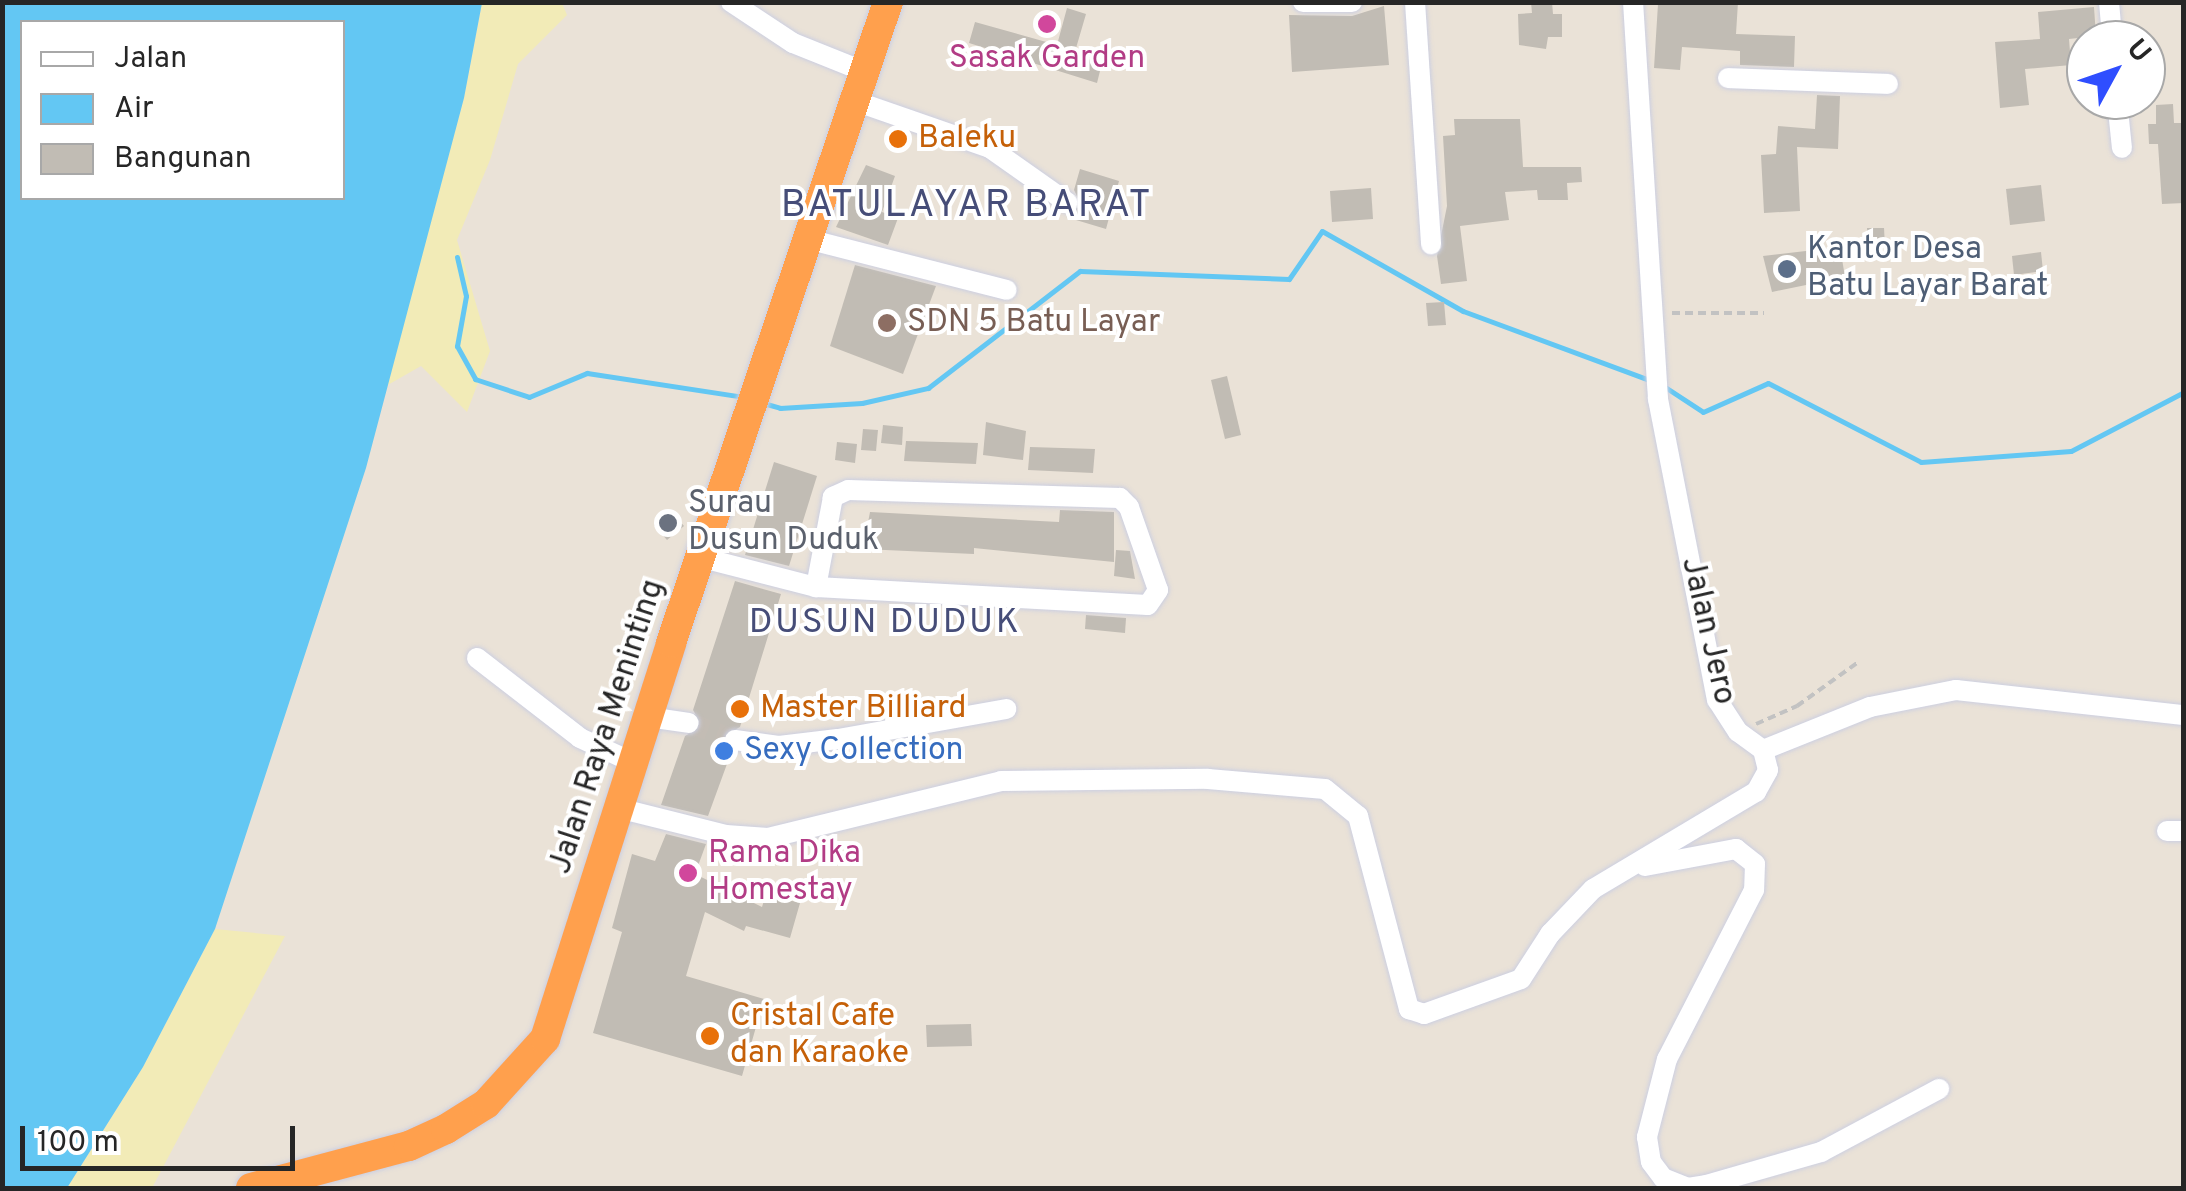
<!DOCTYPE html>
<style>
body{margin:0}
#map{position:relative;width:2186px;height:1191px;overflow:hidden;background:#eae2d7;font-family:Overpass,sans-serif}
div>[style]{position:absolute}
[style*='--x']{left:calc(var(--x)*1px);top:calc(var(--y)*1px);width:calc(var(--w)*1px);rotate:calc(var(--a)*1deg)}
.sand>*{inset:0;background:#f2ebb7}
.water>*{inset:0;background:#63c7f3}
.stream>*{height:5px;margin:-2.5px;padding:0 2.5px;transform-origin:2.5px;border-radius:2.5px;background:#63c7f3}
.building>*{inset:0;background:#c1bcb4}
.minor-tunnel>*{height:20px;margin-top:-10px;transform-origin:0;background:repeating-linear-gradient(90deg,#c3bcb4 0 20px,transparent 0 30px)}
.path>*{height:4px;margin-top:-2px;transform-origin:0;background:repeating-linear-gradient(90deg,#c2c2c2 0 8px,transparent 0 13px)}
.roads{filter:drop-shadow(0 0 2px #cccfe1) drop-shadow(0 0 2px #cccfe1)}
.minor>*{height:20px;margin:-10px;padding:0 10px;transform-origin:10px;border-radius:10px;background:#fff}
.highway>*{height:30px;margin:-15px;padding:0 15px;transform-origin:15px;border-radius:15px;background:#ffa04d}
.dots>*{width:28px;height:28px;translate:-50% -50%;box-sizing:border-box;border:5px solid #fff;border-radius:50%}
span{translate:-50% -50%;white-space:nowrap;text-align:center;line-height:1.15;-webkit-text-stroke:8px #fff;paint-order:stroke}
.hotel-label{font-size:32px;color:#b23c85}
.left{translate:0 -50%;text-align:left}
.food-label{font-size:32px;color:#c56008}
.service-label{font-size:32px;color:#4e5e75}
.education-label{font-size:32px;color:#785e54}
.worship-label{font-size:32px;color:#5b616d}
.street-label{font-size:32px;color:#262626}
.shop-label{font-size:32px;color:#366cbe}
.neighbourhood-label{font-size:35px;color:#464d78;letter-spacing:2.5px}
.quarter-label{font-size:38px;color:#464d78;letter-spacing:2.5px}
.frame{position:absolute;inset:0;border:5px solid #262626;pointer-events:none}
.legend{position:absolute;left:20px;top:20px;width:325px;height:180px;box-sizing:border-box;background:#fff;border:2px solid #a8a8a8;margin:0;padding:12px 18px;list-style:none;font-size:30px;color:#262626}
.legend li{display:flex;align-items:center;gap:20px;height:50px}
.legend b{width:50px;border:2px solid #a8a8a8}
.north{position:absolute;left:2066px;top:20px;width:100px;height:100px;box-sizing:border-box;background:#fff;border:2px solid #a8a8a8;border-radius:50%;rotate:50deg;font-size:28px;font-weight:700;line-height:40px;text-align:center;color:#262626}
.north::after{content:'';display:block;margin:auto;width:35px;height:45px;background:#2f4eff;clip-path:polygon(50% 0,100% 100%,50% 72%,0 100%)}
.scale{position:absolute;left:20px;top:1126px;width:275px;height:45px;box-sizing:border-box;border:5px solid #262626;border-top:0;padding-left:12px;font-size:30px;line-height:35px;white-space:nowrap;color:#262626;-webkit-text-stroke:8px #fff;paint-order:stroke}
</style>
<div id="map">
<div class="sand">
<i style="clip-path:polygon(482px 3px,562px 3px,567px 15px,518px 64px,490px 160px,457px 240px,490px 351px,467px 412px,421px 366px,386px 386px,464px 98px)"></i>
<i style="clip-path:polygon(215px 929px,285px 936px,152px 1188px,67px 1188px,143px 1067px)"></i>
</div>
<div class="water">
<i style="clip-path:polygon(evenodd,2px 3px,482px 3px,464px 98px,366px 468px,215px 929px,143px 1067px,67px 1188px,3px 1188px,2px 3px,342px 22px,342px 198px,22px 198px,22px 22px,342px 22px)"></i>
</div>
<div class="stream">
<i style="--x:457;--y:257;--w:40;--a:77"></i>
<i style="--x:466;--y:296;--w:51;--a:100.2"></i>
<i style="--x:457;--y:346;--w:38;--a:61"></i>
<i style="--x:475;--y:379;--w:57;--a:18.4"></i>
<i style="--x:529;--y:397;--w:63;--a:-22.5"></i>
<i style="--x:587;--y:373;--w:158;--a:8.7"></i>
<i style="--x:1665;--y:387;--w:45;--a:33.3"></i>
<i style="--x:1703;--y:412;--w:71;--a:-24"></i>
<i style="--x:1768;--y:383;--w:172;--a:27.3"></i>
<i style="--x:1921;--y:462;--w:150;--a:-4.2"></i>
<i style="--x:2071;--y:451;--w:127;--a:-27.6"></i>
<i style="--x:763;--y:403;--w:18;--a:16"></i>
<i style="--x:780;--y:408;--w:82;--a:-3.5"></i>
<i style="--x:862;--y:403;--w:68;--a:-12.8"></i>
<i style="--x:928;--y:388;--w:192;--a:-37.6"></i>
<i style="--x:1080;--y:271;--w:209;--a:2.2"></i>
<i style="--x:1289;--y:279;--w:58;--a:-55.5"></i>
<i style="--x:1322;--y:231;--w:162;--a:29.6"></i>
<i style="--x:1463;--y:311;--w:199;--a:20.3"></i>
</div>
<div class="building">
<i style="clip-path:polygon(1531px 2px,1552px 2px,1553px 14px,1562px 14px,1562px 37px,1548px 37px,1546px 49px,1519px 45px,1518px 14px,1532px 13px)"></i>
<i style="clip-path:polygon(1706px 2px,1738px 2px,1736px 34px,1795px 36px,1794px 67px,1740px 65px,1740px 51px,1682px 47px,1680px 70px,1654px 68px,1658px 4px)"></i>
<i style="clip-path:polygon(1384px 6px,1389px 65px,1292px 72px,1289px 15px,1352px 16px)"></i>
<i style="clip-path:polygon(2094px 7px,2096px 36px,2069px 39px,2071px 65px,2025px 69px,2029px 105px,2000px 108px,1995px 42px,2040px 39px,2038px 12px)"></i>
<i style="clip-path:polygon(1067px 8px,1086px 14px,1074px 55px,1102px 63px,1097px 83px,969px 43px,975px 22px,1057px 45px)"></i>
<i style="clip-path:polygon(1817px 95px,1840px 96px,1838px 149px,1797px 147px,1800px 211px,1764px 213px,1761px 155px,1776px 154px,1778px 126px,1815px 129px)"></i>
<i style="clip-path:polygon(2173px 104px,2174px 123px,2184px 123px,2184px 203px,2162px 204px,2158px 144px,2149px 144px,2148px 124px,2156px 124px,2156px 105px)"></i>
<i style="clip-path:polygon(1454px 119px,1520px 119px,1523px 167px,1581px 167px,1582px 182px,1567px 183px,1568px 200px,1538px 200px,1537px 190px,1505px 192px,1509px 220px,1460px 226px,1467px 281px,1441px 284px,1437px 256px,1447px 206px,1443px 136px,1455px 135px)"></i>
<i style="clip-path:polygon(866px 165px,895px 176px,882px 212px,898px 218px,888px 245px,836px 227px)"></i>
<i style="clip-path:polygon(1080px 169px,1119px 181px,1106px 229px,1066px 217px,1081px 205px,1074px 190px)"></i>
<i style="clip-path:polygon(2041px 185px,2045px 221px,2010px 225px,2006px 189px)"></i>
<i style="clip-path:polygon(1371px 188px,1373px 219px,1332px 222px,1330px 191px)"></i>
<i style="clip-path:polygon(1867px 228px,1884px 228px,1885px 247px,1868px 247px)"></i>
<i style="clip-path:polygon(1840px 247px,1845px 277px,1772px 292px,1763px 256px)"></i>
<i style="clip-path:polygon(2041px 252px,2043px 271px,2014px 275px,2012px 256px)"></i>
<i style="clip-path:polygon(855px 265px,936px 286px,903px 374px,830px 346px)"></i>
<i style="clip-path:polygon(1444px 302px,1446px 325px,1428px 326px,1426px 303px)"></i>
<i style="clip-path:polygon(1227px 376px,1241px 435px,1225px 439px,1211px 380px)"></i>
<i style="clip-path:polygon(986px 422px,1026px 431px,1023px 460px,983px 455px)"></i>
<i style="clip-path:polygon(883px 425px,903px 427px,902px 445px,881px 443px)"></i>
<i style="clip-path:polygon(863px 429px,878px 430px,876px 451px,861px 450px)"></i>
<i style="clip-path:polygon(906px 441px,978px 443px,976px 464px,904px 461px)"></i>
<i style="clip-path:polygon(837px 442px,857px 444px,855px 463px,835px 460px)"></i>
<i style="clip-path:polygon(1030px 447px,1095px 449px,1093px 473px,1028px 470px)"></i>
<i style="clip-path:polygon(774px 462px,817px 476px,789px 566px,745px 555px)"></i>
<i style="clip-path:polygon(1060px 510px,1114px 512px,1114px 562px,974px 548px,974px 554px,863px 549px,870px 512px,1059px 522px)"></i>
<i style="clip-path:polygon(671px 511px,684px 526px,667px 540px,654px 525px)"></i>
<i style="clip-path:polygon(1116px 550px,1130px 551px,1135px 579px,1114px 576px)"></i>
<i style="clip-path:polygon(735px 581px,781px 594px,740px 727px,722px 737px,731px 753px,708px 816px,661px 805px,685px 736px,702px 726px,693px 710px)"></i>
<i style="clip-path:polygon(1086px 615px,1126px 618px,1125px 633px,1085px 629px)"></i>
<i style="clip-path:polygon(666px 834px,706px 844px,695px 874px,762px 907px,766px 894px,800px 903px,790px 938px,746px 926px,744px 931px,705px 912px,686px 976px,764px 999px,742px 1076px,593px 1033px,622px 932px,612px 928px,632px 854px,655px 861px)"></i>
<i style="clip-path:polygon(971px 1024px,972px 1046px,927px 1047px,926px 1025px)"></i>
</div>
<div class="minor-tunnel">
<i style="--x:689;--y:723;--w:49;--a:20.3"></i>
</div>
<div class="path">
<i style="--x:1672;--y:313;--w:92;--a:0"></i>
<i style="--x:1756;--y:724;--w:45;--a:-23.7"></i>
<i style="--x:1797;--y:706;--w:74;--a:-35.6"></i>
</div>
<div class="roads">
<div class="minor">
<i style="--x:731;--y:2;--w:74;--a:33.5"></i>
<i style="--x:793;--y:43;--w:78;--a:21.9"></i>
<i style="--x:1303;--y:2;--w:49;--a:0"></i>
<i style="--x:1415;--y:2;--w:243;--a:86.2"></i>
<i style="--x:2109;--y:2;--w:38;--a:85"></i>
<i style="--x:1728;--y:78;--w:160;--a:2.1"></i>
<i style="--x:2117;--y:100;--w:48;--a:84.1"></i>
<i style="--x:855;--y:101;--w:143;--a:19.2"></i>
<i style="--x:990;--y:148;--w:95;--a:35.2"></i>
<i style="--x:807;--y:239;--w:206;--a:14.3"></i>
<i style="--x:699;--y:557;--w:121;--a:14.4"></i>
<i style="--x:816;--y:587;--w:332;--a:3.1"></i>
<i style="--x:1148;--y:605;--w:18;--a:-56"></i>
<i style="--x:1158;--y:590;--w:88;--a:-109.3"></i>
<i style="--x:1129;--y:507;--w:13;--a:-135"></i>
<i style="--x:1120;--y:498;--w:272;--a:-178.3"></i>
<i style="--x:848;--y:490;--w:17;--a:155"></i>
<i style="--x:833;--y:497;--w:92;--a:100.7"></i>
<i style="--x:477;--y:658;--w:130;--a:37.8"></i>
<i style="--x:580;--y:738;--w:60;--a:24.8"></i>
<i style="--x:648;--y:717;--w:41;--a:8.3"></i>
<i style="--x:735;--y:740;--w:44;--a:7.8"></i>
<i style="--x:779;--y:746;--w:59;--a:-6.8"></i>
<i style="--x:838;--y:739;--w:171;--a:-10.1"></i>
<i style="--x:1763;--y:750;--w:115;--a:-21.9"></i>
<i style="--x:1870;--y:707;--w:88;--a:-11.2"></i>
<i style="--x:1956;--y:690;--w:229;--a:6.3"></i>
<i style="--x:618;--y:808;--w:111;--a:14"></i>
<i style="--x:726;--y:835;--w:42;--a:4.1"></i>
<i style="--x:768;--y:838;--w:240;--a:-13.7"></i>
<i style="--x:1001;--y:781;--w:207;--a:-0.6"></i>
<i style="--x:1208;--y:779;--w:117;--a:4.9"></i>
<i style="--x:1325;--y:789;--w:43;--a:39.3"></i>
<i style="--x:1358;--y:816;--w:200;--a:75.2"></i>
<i style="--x:1409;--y:1009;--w:16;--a:18"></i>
<i style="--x:1424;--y:1014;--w:103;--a:-19.8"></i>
<i style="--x:1521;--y:979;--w:54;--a:-57.2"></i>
<i style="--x:1550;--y:934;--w:62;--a:-46.3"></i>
<i style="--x:1593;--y:889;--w:190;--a:-30.8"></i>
<i style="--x:1756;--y:792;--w:25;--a:-61"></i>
<i style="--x:1768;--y:770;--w:21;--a:-104"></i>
<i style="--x:1763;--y:750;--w:31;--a:-144"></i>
<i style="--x:1738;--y:732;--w:38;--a:-123"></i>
<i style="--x:1717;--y:700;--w:307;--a:-101.1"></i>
<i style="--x:1658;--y:399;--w:398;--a:-93.6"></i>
<i style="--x:2167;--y:831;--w:17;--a:0"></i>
<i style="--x:1645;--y:866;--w:93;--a:-10.6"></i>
<i style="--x:1736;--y:849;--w:24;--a:38"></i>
<i style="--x:1755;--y:864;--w:26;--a:92"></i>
<i style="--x:1754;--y:890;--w:190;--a:117.2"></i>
<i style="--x:1667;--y:1059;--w:81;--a:104.4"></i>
<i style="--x:1647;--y:1137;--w:25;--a:81"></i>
<i style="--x:1651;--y:1162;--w:20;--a:53"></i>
<i style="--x:1663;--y:1178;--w:27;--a:22"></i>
<i style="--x:1688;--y:1188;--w:18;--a:-9"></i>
<i style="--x:1706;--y:1185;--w:120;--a:-16"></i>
<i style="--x:1821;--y:1152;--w:134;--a:-28.1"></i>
</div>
<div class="highway">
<i style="--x:251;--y:1188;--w:163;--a:-14.9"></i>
<i style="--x:409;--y:1146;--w:41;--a:-24.7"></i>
<i style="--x:446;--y:1129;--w:47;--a:-32"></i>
<i style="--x:486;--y:1104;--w:88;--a:-47.8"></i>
<i style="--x:545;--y:1039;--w:416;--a:-72.3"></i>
<i style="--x:671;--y:643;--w:677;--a:-71.3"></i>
</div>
</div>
<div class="dots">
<i style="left:1047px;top:24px;background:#d1479c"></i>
<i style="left:898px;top:139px;background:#e8710a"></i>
<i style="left:1787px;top:269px;background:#5c6f8a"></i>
<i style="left:887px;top:323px;background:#8d6e63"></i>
<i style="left:668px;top:523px;background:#6b7280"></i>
<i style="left:740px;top:709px;background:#e8710a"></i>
<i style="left:724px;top:751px;background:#3f7fe0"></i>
<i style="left:688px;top:873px;background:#d1479c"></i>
<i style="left:710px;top:1036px;background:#e8710a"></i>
</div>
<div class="hotel-label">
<span style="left:1047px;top:59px">Sasak Garden</span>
<span class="left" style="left:708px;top:873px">Rama Dika<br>Homestay</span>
</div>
<div class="food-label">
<span class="left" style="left:918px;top:139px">Baleku</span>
<span class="left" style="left:760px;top:709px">Master Billiard</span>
<span class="left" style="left:730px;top:1036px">Cristal Cafe<br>dan Karaoke</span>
</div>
<div class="service-label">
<span class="left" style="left:1807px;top:269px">Kantor Desa<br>Batu Layar Barat</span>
</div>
<div class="education-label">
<span class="left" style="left:907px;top:323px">SDN 5 Batu Layar</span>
</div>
<div class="worship-label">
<span class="left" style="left:688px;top:523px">Surau<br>Dusun Duduk</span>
</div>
<div class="street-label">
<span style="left:1707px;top:631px;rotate:77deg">Jalan Jero</span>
<span style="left:608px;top:727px;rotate:-72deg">Jalan Raya Meninting</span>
</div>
<div class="shop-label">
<span class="left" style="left:744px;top:751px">Sexy Collection</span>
</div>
<div class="neighbourhood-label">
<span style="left:885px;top:623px">DUSUN DUDUK</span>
</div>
<div class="quarter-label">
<span style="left:967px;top:207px">BATULAYAR BARAT</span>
</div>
<div class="frame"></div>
<ul class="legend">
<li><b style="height:12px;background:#fff"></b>Jalan</li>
<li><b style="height:28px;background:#63c7f3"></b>Air</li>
<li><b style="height:28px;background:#c1bcb4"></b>Bangunan</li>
</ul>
<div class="north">U</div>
<div class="scale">100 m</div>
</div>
